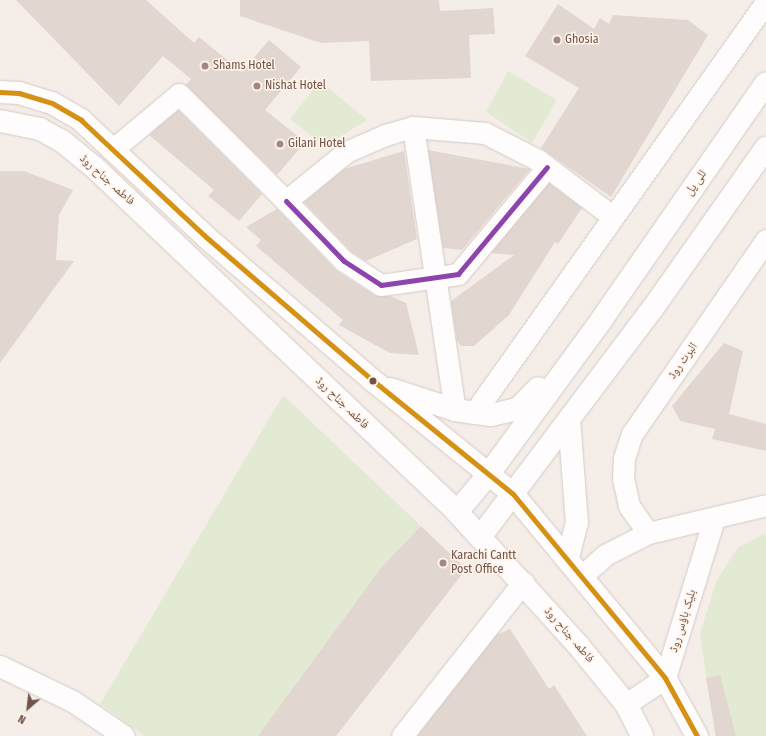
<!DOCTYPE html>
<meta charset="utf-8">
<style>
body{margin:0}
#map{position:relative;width:766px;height:736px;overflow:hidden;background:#f5eee8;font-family:"Fira Sans Condensed","Noto Naskh Arabic",sans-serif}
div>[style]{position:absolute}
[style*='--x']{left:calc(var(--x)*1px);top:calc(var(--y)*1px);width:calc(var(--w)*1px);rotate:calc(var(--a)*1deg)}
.green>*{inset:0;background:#e3ead3}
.building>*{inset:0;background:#e1d6d0}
.roads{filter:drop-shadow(0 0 1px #d4cac5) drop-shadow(0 0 1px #d4cac5)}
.minor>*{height:21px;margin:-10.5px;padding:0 10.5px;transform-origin:10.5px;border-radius:10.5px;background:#fefcfc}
.secondary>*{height:22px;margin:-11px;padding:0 11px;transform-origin:11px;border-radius:11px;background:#fefcfc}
.bus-1>*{height:5px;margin:-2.5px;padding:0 2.5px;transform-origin:2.5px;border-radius:2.5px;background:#d59113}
.bus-2>*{height:5px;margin:-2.5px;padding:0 2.5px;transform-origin:2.5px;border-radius:2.5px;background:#8e44ad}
.dots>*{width:11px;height:11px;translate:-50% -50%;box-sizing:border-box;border:2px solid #fef3e8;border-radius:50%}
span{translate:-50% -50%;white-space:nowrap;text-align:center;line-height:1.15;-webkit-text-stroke:3px #fef3e8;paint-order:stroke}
.poi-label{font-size:12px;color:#70534b}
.left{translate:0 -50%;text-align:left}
.street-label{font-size:12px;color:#70534b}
.north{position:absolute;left:8px;top:688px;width:40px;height:40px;-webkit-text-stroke:3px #fef3e8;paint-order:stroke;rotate:208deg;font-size:11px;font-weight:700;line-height:16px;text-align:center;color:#70534b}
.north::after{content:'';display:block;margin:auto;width:14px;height:18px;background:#70534b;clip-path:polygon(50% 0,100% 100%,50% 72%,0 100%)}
</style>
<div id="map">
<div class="green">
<i style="clip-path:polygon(508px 71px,557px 100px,532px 143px,486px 112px)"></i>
<i style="clip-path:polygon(320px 81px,367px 120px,325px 146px,290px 119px)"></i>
<i style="clip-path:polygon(283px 395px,421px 526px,260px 736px,145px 736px,100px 704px)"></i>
<i style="clip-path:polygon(766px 533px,766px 736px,715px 736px,700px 634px,716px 582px,732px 556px,739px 547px)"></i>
</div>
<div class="building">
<i style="clip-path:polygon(16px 0,146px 0,194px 43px,199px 37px,242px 72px,269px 40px,301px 67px,265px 110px,305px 142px,277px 175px,186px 85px,191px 79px,163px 56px,119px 106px)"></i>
<i style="clip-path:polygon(240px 0,439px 0,440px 11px,493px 8px,495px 34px,469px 35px,471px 78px,371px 81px,369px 41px,321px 43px,240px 16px)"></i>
<i style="clip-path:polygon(558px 4px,594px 29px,600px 18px,609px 24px,613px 15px,688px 20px,708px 35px,611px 197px,541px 148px,579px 88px,525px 56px)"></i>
<i style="clip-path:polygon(178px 110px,262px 194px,239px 221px,208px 196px,214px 190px,149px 135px)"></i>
<i style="clip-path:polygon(428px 150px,530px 169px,462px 250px,443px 248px)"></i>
<i style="clip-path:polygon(404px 151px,417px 239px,366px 261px,352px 252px,304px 202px,344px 169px)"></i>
<i style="clip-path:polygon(0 171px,24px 171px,73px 190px,59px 215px,56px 260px,74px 261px,0 363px)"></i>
<i style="clip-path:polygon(549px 183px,582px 208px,558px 244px,555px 242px,509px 315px,474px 346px,461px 346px,457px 341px,451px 301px,514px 255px,491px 253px)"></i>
<i style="clip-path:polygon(277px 209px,337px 271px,374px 295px,390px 296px,406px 303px,419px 355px,390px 353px,339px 325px,343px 320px,256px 246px,261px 240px,246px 227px)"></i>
<i style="clip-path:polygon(724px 343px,743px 351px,729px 414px,766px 424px,766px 451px,712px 439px,715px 429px,680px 421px,672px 406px)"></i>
<i style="clip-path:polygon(421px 526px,466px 569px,432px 613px,336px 736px,258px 736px,381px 568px)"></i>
<i style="clip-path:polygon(510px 629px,549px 689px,554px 685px,587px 736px,417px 736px,496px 635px)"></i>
<i style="clip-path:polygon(720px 675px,736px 736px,716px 736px,706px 678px)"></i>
</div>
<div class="roads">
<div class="minor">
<i style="--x:413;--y:127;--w:286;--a:81.6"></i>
<i style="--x:112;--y:150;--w:87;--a:-39.9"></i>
<i style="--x:179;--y:94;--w:151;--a:45"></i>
<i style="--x:286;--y:201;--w:77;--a:-39.2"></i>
<i style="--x:346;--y:152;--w:43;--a:-23.6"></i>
<i style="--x:385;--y:135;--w:29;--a:-16"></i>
<i style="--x:413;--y:127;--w:72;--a:4.8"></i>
<i style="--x:485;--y:133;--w:59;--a:27"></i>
<i style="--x:538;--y:160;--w:94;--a:37.2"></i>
<i style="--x:286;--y:201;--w:83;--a:46"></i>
<i style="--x:344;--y:261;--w:44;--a:33"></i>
<i style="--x:381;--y:285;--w:78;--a:-8.1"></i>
<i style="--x:458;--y:274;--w:139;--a:-50.2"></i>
<i style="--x:474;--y:413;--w:504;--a:-54.61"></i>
<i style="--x:648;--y:533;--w:33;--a:-125"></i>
<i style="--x:629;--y:506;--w:29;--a:-102"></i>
<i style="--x:623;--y:478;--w:20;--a:-87"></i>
<i style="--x:624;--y:458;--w:25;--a:-72"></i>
<i style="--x:632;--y:434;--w:236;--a:-55.4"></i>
<i style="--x:583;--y:575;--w:30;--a:-42"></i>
<i style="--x:605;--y:555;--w:48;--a:-27.1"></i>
<i style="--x:648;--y:533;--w:121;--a:-13.3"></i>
<i style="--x:0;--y:666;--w:82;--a:25.9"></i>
<i style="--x:74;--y:702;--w:60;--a:34.2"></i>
<i style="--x:626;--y:704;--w:47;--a:-33.7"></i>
<i style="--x:665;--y:678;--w:166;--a:-72.9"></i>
<i style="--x:402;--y:736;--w:196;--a:-51.8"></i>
</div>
<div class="secondary">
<i style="--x:0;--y:92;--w:19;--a:3"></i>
<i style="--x:19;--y:93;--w:34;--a:17"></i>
<i style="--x:52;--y:103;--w:34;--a:30"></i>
<i style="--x:81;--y:120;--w:171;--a:43.1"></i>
<i style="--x:206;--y:237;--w:224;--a:40.7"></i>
<i style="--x:376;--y:383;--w:176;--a:39"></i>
<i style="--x:513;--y:494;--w:239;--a:50.4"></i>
<i style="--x:665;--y:678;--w:66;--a:61.1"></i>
<i style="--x:0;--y:121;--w:41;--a:11.3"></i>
<i style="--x:40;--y:129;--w:25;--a:29"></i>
<i style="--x:62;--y:141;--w:43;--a:39.3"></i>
<i style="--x:95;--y:168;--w:499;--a:43.5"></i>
<i style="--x:457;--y:512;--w:180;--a:47.7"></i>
<i style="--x:578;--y:645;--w:76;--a:50.9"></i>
<i style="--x:626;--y:704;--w:36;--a:63"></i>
<i style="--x:390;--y:389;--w:68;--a:17.9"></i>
<i style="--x:455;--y:410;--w:36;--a:8"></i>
<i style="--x:491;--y:415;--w:28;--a:-13"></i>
<i style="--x:518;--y:409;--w:29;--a:-46"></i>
<i style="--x:457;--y:512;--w:48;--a:-50"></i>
<i style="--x:488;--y:475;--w:193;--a:-53.8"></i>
<i style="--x:602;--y:319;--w:287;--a:-55.2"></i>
<i style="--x:481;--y:536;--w:286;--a:-53"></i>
<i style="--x:653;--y:308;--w:196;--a:-54.8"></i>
<i style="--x:568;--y:558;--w:36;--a:-76"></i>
<i style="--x:577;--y:523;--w:104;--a:-94.4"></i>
</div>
</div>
<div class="bus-1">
<i style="--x:0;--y:92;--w:19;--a:3"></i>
<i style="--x:19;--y:93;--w:34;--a:17"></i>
<i style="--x:52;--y:103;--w:34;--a:30"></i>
<i style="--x:81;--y:120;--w:171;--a:43.1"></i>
<i style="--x:206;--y:237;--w:224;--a:40.7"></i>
<i style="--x:376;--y:383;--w:176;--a:39"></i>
<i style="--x:513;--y:494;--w:239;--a:50.4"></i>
<i style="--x:665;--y:678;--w:66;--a:61.1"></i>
</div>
<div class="bus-2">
<i style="--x:286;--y:201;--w:83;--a:46"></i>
<i style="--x:344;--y:261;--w:44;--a:33"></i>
<i style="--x:381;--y:285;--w:78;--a:-8.1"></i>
<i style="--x:458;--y:274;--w:139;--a:-50.2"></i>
</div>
<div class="dots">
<i style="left:557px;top:40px;background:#9f8982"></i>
<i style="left:205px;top:66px;background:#9f8982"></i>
<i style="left:257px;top:86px;background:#9f8982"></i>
<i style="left:280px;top:144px;background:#9f8982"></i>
<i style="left:373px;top:381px;background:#70534b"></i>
<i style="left:443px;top:563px;background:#9f8982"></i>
</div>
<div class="poi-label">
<span class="left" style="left:565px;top:40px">Ghosia</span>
<span class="left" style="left:213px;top:66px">Shams Hotel</span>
<span class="left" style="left:265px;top:86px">Nishat Hotel</span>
<span class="left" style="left:288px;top:144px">Gilani Hotel</span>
<span class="left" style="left:451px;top:563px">Karachi Cantt<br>Post Office</span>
</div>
<div class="street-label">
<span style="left:107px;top:180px;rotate:42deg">فاطمہ جناح روڈ</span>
<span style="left:696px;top:183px;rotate:-55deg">للی پل</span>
<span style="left:683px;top:361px;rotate:-55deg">البرٹ روڈ</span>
<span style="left:342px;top:403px;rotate:44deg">فاطمہ جناح روڈ</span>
<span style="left:683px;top:621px;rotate:-73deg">بلیک ہاؤس روڈ</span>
<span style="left:569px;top:635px;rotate:49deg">فاطمہ جناح روڈ</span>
</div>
<div class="north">N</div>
</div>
